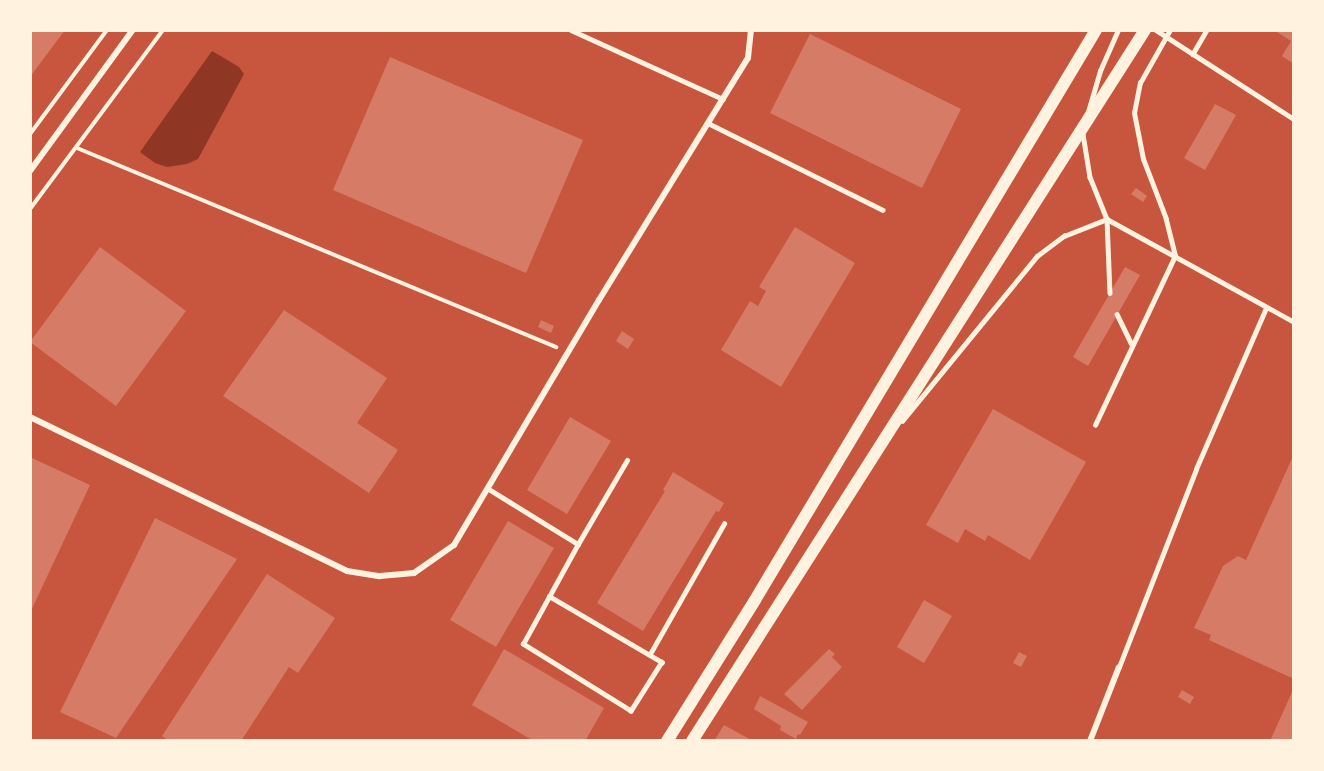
<!DOCTYPE html>
<style>
body{margin:0}
#map{position:relative;width:1324px;height:771px;overflow:hidden;background:#c8553d;font-family:"Exo 2",sans-serif}
div>[style]{position:absolute}
[style*='--x']{left:calc(var(--x)*1px);top:calc(var(--y)*1px);width:calc(var(--w)*1px);rotate:calc(var(--a)*1deg)}
.water>*{inset:0;background:#8f3625}
.building>*{inset:0;background:#d67c66}
.path>*{height:4px;margin:-2px;padding:0 2px;transform-origin:2px;border-radius:2px;background:#fff3e0}
.service>*{height:4.5px;margin:-2.25px;padding:0 2.25px;transform-origin:2.25px;border-radius:2.25px;background:#fff3e0}
.minor>*{height:6px;margin:-3px;padding:0 3px;transform-origin:3px;border-radius:3px;background:#fff3e0}
.secondary>*{height:12px;margin:-6px;padding:0 6px;transform-origin:6px;border-radius:6px;background:#fff3e0}
span{translate:-50% -50%;white-space:nowrap;text-align:center;line-height:1.15;-webkit-text-stroke:4.5px #fff3e0;paint-order:stroke}
.frame{position:absolute;inset:0;border:32px solid #fff3e0;pointer-events:none}
</style>
<div id="map">
<div class="water">
<i style="clip-path:polygon(212px 51px,239px 67px,244px 74px,198px 159px,187px 164px,167px 167px,155px 163px,140px 152px)"></i>
</div>
<div class="building">
<i style="clip-path:polygon(30px 30px,65px 30px,30px 77px)"></i>
<i style="clip-path:polygon(1274px 30px,1294px 30px,1294px 64px,1282px 56px,1291px 41px)"></i>
<i style="clip-path:polygon(810px 34px,961px 109px,922px 188px,770px 113px)"></i>
<i style="clip-path:polygon(390px 57px,583px 140px,526px 273px,333px 190px)"></i>
<i style="clip-path:polygon(1215px 104px,1236px 115px,1205px 170px,1184px 158px)"></i>
<i style="clip-path:polygon(1136px 188px,1147px 196px,1143px 202px,1131px 194px)"></i>
<i style="clip-path:polygon(795px 227px,855px 263px,781px 387px,721px 350px,750px 301px,758px 306px,766px 291px,759px 287px)"></i>
<i style="clip-path:polygon(100px 247px,186px 311px,116px 406px,30px 342px)"></i>
<i style="clip-path:polygon(1125px 267px,1140px 275px,1088px 366px,1073px 357px)"></i>
<i style="clip-path:polygon(284px 310px,387px 378px,357px 423px,398px 450px,369px 493px,223px 396px)"></i>
<i style="clip-path:polygon(541px 320px,554px 326px,551px 333px,538px 327px)"></i>
<i style="clip-path:polygon(622px 331px,634px 339px,628px 349px,616px 341px)"></i>
<i style="clip-path:polygon(993px 409px,1086px 462px,1030px 560px,988px 535px,985px 541px,965px 529px,958px 543px,926px 525px)"></i>
<i style="clip-path:polygon(570px 417px,611px 441px,567px 514px,527px 490px)"></i>
<i style="clip-path:polygon(1294px 454px,1294px 679px,1209px 640px,1211px 635px,1194px 628px,1223px 566px,1238px 556px,1246px 560px)"></i>
<i style="clip-path:polygon(32px 458px,90px 485px,30px 613px,30px 462px)"></i>
<i style="clip-path:polygon(673px 472px,724px 503px,719px 512px,716px 511px,643px 631px,597px 603px,665px 491px,663px 490px)"></i>
<i style="clip-path:polygon(155px 518px,237px 559px,116px 738px,60px 712px)"></i>
<i style="clip-path:polygon(508px 521px,554px 548px,496px 647px,450px 620px)"></i>
<i style="clip-path:polygon(267px 574px,335px 618px,298px 673px,289px 667px,241px 741px,169px 741px,162px 736px)"></i>
<i style="clip-path:polygon(924px 600px,952px 616px,924px 663px,897px 647px)"></i>
<i style="clip-path:polygon(504px 649px,604px 708px,585px 741px,534px 741px,472px 705px)"></i>
<i style="clip-path:polygon(829px 649px,835px 654px,832px 657px,842px 667px,802px 710px,784px 694px)"></i>
<i style="clip-path:polygon(1019px 652px,1027px 656px,1021px 667px,1013px 663px)"></i>
<i style="clip-path:polygon(1294px 687px,1294px 741px,1270px 741px,1288px 701px)"></i>
<i style="clip-path:polygon(1182px 690px,1194px 697px,1190px 704px,1178px 697px)"></i>
<i style="clip-path:polygon(760px 696px,808px 722px,800px 735px,798px 734px,796px 739px,780px 730px,781px 726px,754px 709px)"></i>
<i style="clip-path:polygon(724px 725px,753px 741px,714px 741px)"></i>
</div>
<div class="path">
<i style="--x:30;--y:134;--w:129;--a:-53.5"></i>
<i style="--x:77;--y:148;--w:519;--a:22.56"></i>
<i style="--x:30;--y:209;--w:223;--a:-53.4"></i>
</div>
<div class="service">
<i style="--x:571;--y:30;--w:167;--a:24.4"></i>
<i style="--x:1156;--y:30;--w:44;--a:33"></i>
<i style="--x:1207;--y:30;--w:28;--a:120"></i>
<i style="--x:1193;--y:54;--w:120;--a:32.8"></i>
<i style="--x:1088;--y:112;--w:43;--a:-73.7"></i>
<i style="--x:1100;--y:71;--w:45;--a:-66.3"></i>
<i style="--x:708;--y:123;--w:195;--a:26.4"></i>
<i style="--x:1083;--y:134;--w:44;--a:80.8"></i>
<i style="--x:1090;--y:177;--w:45;--a:68"></i>
<i style="--x:1107;--y:219;--w:74;--a:87.7"></i>
<i style="--x:1107;--y:219;--w:213;--a:28.8"></i>
<i style="--x:1117;--y:314;--w:34;--a:64"></i>
<i style="--x:902;--y:421;--w:213;--a:-50.7"></i>
<i style="--x:1037;--y:256;--w:34;--a:-37"></i>
<i style="--x:1064;--y:236;--w:46;--a:-21.6"></i>
<i style="--x:1095;--y:425;--w:187;--a:-64.7"></i>
<i style="--x:1175;--y:256;--w:38;--a:-104"></i>
<i style="--x:1166;--y:219;--w:64;--a:-111"></i>
<i style="--x:1143;--y:159;--w:47;--a:-101.1"></i>
<i style="--x:1134;--y:113;--w:31;--a:-79"></i>
<i style="--x:1140;--y:83;--w:61;--a:-60.5"></i>
<i style="--x:487;--y:488;--w:107;--a:31.6"></i>
<i style="--x:549;--y:596;--w:131;--a:30.3"></i>
<i style="--x:662;--y:662;--w:58;--a:122.3"></i>
<i style="--x:631;--y:711;--w:127;--a:-148.2"></i>
<i style="--x:523;--y:644;--w:114;--a:-61.2"></i>
<i style="--x:578;--y:544;--w:97;--a:-59.7"></i>
<i style="--x:650;--y:654;--w:150;--a:-60.4"></i>
<i style="--x:1119;--y:667;--w:212;--a:-68.7"></i>
<i style="--x:1196;--y:469;--w:176;--a:-66.5"></i>
</div>
<div class="minor">
<i style="--x:30;--y:171;--w:175;--a:-53.9"></i>
<i style="--x:30;--y:417;--w:352;--a:25.9"></i>
<i style="--x:347;--y:571;--w:33;--a:9"></i>
<i style="--x:380;--y:576;--w:34;--a:-5"></i>
<i style="--x:414;--y:573;--w:49;--a:-35"></i>
<i style="--x:454;--y:545;--w:285;--a:-59.4"></i>
<i style="--x:599;--y:300;--w:284;--a:-58.4"></i>
<i style="--x:748;--y:58;--w:28;--a:-84"></i>
<i style="--x:1090;--y:741;--w:79;--a:-68.6"></i>
</div>
<div class="secondary">
<i style="--x:667;--y:741;--w:166;--a:-58"></i>
<i style="--x:755;--y:600;--w:664;--a:-59.11"></i>
<i style="--x:692;--y:741;--w:843;--a:-57.5"></i>
</div>
<div class="frame"></div>
</div>
